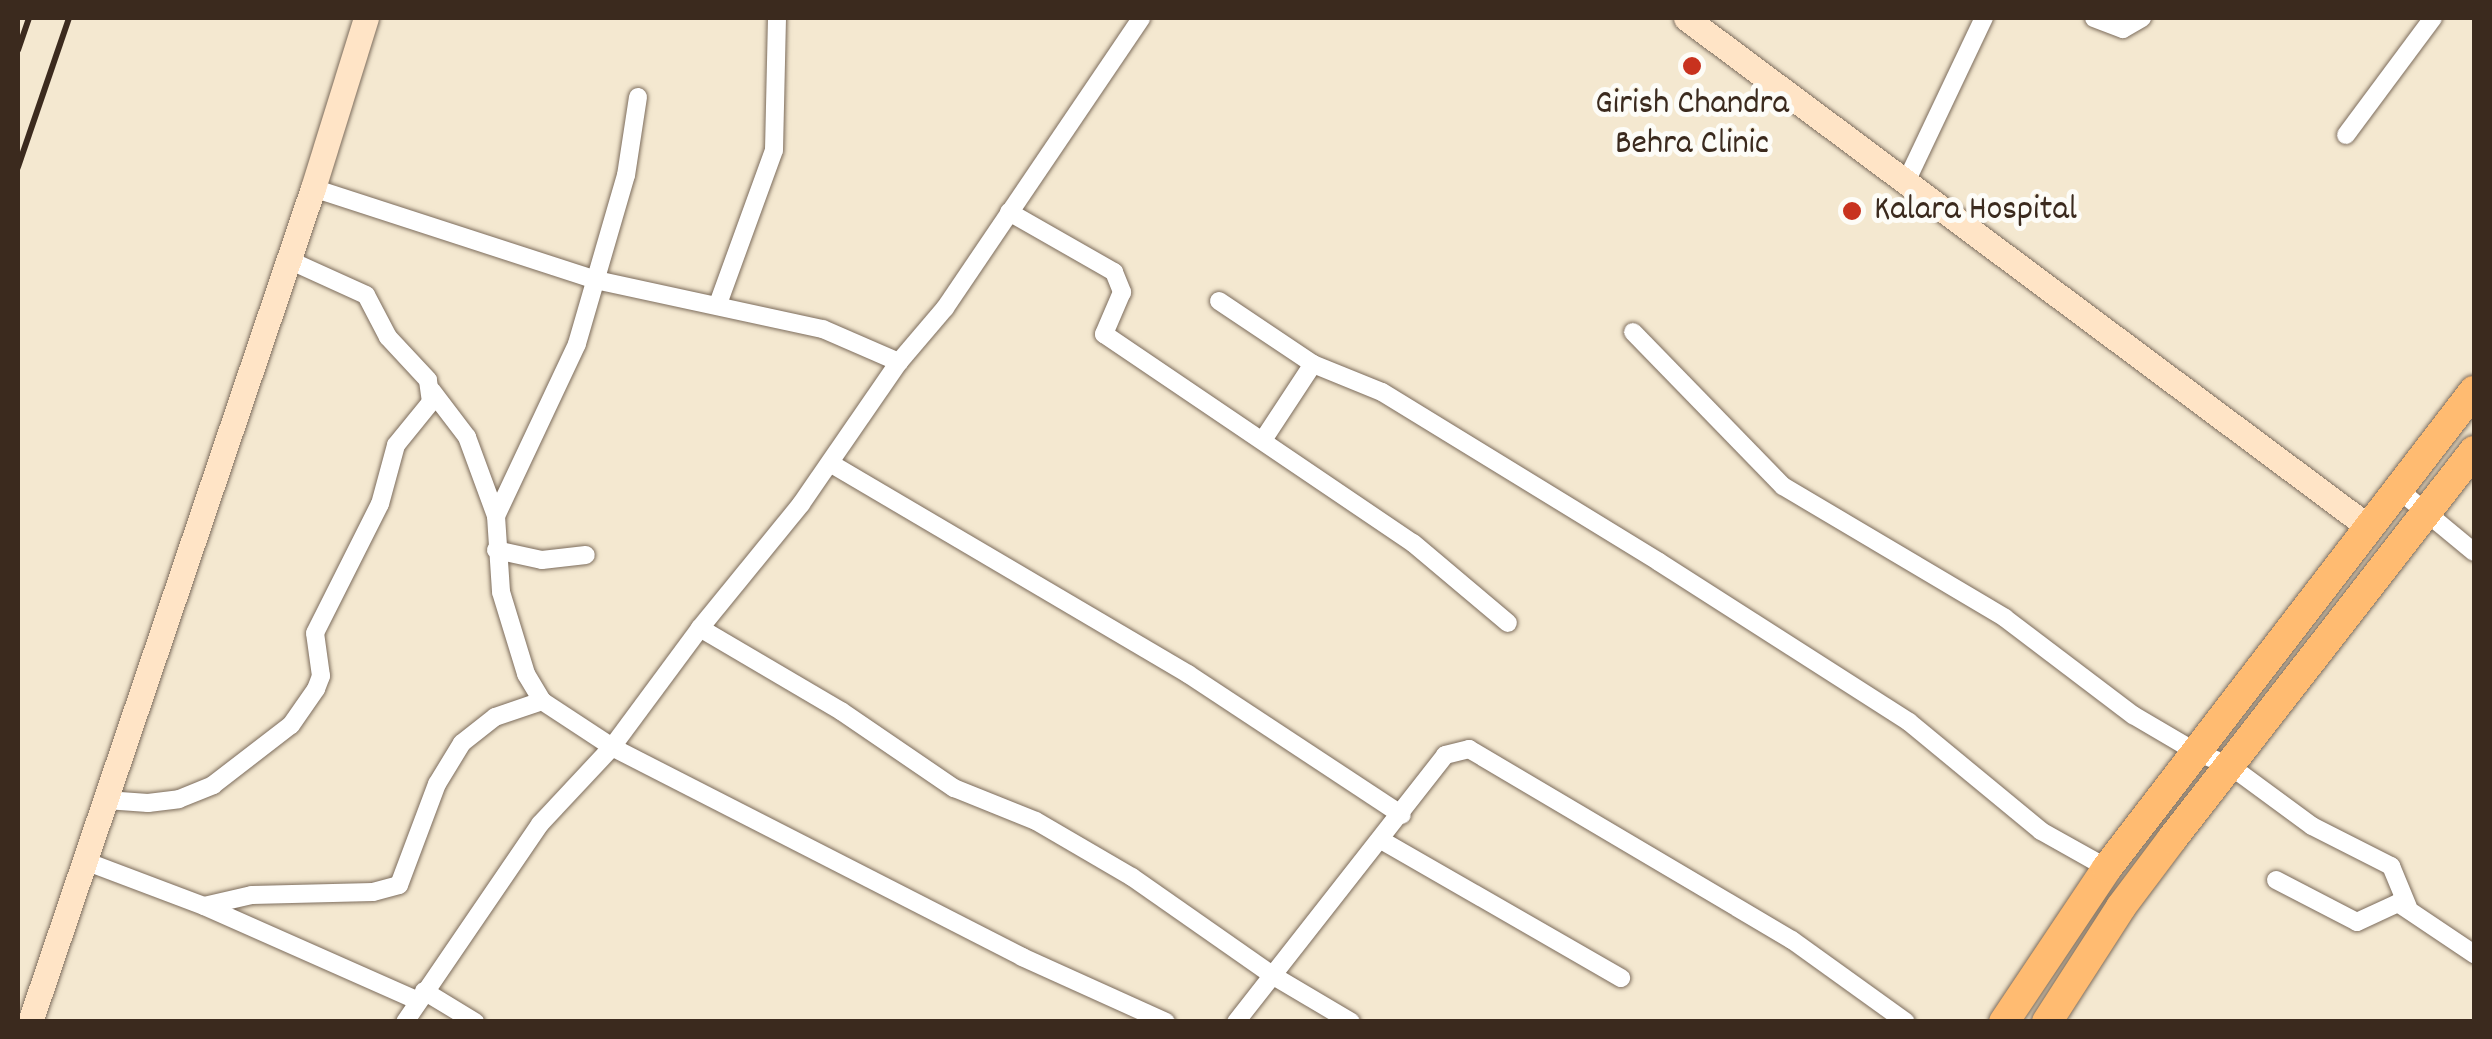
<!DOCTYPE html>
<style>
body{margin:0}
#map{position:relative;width:2492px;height:1039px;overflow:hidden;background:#f4e8d0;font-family:Dekko,sans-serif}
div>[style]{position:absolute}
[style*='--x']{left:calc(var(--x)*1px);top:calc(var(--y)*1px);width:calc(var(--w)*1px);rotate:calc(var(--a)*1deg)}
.roads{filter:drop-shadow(0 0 2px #7c6c5c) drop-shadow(0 0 2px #7c6c5c)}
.minor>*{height:18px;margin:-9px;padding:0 9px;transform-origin:9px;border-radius:9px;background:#fff}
.secondary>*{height:25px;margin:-12.5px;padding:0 12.5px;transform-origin:12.5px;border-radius:12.5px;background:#ffe4c6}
.trunk>*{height:30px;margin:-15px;padding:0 15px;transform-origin:15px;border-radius:15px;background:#ffbb71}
.rail>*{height:6px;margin:-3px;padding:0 3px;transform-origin:3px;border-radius:3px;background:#3b2a1e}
.dots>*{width:28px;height:28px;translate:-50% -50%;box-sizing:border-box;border:5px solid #fdfcf7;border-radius:50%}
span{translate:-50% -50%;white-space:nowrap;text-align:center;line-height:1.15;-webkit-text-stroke:10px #fdfcf7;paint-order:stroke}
.poi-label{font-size:35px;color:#3b2a1e}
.left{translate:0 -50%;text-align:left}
.frame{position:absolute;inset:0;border:20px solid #3b2a1e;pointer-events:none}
</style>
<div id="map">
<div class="roads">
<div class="minor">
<i style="--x:2094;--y:18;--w:31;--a:21"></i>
<i style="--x:2123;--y:29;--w:22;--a:-30"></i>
<i style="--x:638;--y:97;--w:79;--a:98.7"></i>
<i style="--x:626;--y:175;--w:176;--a:106.2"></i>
<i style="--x:577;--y:344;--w:190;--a:115.2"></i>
<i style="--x:496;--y:516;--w:76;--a:86.2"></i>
<i style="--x:501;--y:592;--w:86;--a:73"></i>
<i style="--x:526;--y:674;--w:31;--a:59"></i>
<i style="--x:542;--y:701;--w:84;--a:33.3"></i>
<i style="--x:612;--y:747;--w:461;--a:27.1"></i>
<i style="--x:1022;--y:957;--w:158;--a:24.3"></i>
<i style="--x:2346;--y:135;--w:146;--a:-53.4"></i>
<i style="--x:1906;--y:182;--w:182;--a:-64.6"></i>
<i style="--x:313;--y:188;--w:298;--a:18"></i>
<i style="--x:596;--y:280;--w:232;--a:12.2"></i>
<i style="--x:823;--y:329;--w:83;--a:23.5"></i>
<i style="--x:1009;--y:212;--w:121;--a:29.7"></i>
<i style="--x:1114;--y:272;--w:22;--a:68"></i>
<i style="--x:1122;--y:292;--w:46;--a:113.2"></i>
<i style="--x:1104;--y:334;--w:373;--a:34.1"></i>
<i style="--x:1413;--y:543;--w:124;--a:40.1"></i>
<i style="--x:1219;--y:301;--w:113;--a:33.8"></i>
<i style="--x:1313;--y:364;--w:74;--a:22.1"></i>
<i style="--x:1382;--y:392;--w:325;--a:31.5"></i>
<i style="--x:1659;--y:562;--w:297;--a:32.6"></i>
<i style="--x:1909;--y:722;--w:171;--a:39.5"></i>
<i style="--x:2041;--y:831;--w:76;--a:29.3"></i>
<i style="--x:718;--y:304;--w:164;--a:-70"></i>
<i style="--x:774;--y:150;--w:132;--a:-88.7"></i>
<i style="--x:1633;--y:332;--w:215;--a:45.8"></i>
<i style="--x:1783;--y:486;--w:258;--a:30.7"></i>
<i style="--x:2005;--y:618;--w:161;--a:37.2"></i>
<i style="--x:2133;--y:715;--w:73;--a:30.4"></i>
<i style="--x:2196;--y:752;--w:35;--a:22"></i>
<i style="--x:2229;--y:765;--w:103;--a:36.3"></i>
<i style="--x:2312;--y:826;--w:89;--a:26.9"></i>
<i style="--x:2391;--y:866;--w:44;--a:67.5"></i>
<i style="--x:432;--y:391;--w:58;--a:52.7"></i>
<i style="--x:467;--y:437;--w:84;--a:69.8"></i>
<i style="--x:1263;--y:440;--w:91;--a:-56.7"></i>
<i style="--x:830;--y:463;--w:416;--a:30.5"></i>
<i style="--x:1188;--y:674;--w:256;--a:33.4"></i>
<i style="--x:2399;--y:490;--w:97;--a:39.6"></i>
<i style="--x:496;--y:550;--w:47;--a:12.3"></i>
<i style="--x:542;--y:560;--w:44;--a:-6.5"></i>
<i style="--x:700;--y:628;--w:164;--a:30.5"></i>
<i style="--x:841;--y:711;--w:137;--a:34.3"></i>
<i style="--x:954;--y:788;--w:88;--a:21.9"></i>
<i style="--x:1036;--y:821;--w:111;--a:30.3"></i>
<i style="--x:1132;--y:877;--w:171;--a:35"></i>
<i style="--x:1272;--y:975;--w:92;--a:30.7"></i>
<i style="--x:106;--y:800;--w:42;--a:4.1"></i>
<i style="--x:148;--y:803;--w:31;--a:-7"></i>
<i style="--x:179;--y:799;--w:37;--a:-22"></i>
<i style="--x:213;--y:785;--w:98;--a:-37.6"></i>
<i style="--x:291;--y:725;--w:44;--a:-55.2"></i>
<i style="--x:316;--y:689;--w:14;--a:-69"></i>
<i style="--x:321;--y:676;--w:43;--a:-97.9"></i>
<i style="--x:315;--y:633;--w:144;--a:-63.3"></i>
<i style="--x:380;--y:504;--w:61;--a:-74.8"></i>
<i style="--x:396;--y:445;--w:55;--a:-50.9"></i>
<i style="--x:431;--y:402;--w:22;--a:-98"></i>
<i style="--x:428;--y:380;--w:59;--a:-132.9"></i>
<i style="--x:388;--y:337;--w:47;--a:-117.6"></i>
<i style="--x:366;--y:295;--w:85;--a:-155.6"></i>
<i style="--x:1381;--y:840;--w:277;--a:29.9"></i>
<i style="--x:85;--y:861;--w:127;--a:20.7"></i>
<i style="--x:204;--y:906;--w:234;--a:23.9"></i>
<i style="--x:2276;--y:880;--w:91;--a:27.4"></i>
<i style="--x:2357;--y:922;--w:45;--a:-24.9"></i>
<i style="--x:2398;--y:903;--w:92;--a:33.9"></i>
<i style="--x:204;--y:906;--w:49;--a:-12.9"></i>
<i style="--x:252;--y:895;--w:121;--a:-1.4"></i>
<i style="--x:373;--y:892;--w:27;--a:-15"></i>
<i style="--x:399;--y:885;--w:108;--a:-69.4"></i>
<i style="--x:437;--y:784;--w:48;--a:-58.6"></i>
<i style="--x:462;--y:743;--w:42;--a:-38.2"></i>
<i style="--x:495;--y:717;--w:50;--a:-18.8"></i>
<i style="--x:424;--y:991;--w:60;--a:31.3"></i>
<i style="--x:405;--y:1022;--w:240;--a:-55.7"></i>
<i style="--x:540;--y:824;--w:105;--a:-46.9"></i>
<i style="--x:612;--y:747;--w:148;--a:-53.5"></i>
<i style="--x:700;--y:628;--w:160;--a:-50.8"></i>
<i style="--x:801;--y:504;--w:173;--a:-55.4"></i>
<i style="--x:899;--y:362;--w:71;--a:-49.6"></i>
<i style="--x:945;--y:308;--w:350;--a:-55.9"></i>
<i style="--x:1236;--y:1022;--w:339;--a:-51.9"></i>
<i style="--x:1445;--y:755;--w:25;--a:-14"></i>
<i style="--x:1469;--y:749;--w:375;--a:30.6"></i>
<i style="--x:1792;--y:940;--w:140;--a:35.7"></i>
</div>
<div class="secondary">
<i style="--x:1686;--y:18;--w:853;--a:36.71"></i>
<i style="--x:30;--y:1022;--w:881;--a:-71.26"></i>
<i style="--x:313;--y:188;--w:178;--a:-72.7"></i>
</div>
<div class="trunk">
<i style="--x:2004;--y:1022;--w:185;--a:-56.2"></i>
<i style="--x:2107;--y:868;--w:602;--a:-52.43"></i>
<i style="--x:2047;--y:1022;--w:137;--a:-57.2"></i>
<i style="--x:2121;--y:907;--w:85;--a:-53.1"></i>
<i style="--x:2172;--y:839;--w:492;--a:-52.1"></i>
</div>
</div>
<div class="rail">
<i style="--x:18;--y:50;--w:34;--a:-71"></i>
<i style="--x:18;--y:167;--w:157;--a:-71.1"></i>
</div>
<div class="dots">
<i style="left:1692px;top:66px;background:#c8321e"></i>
<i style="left:1852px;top:211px;background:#c8321e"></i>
</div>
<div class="poi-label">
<span style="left:1692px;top:125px">Girish Chandra<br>Behra Clinic</span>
<span class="left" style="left:1874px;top:211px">Kalara Hospital</span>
</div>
<div class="frame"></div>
</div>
